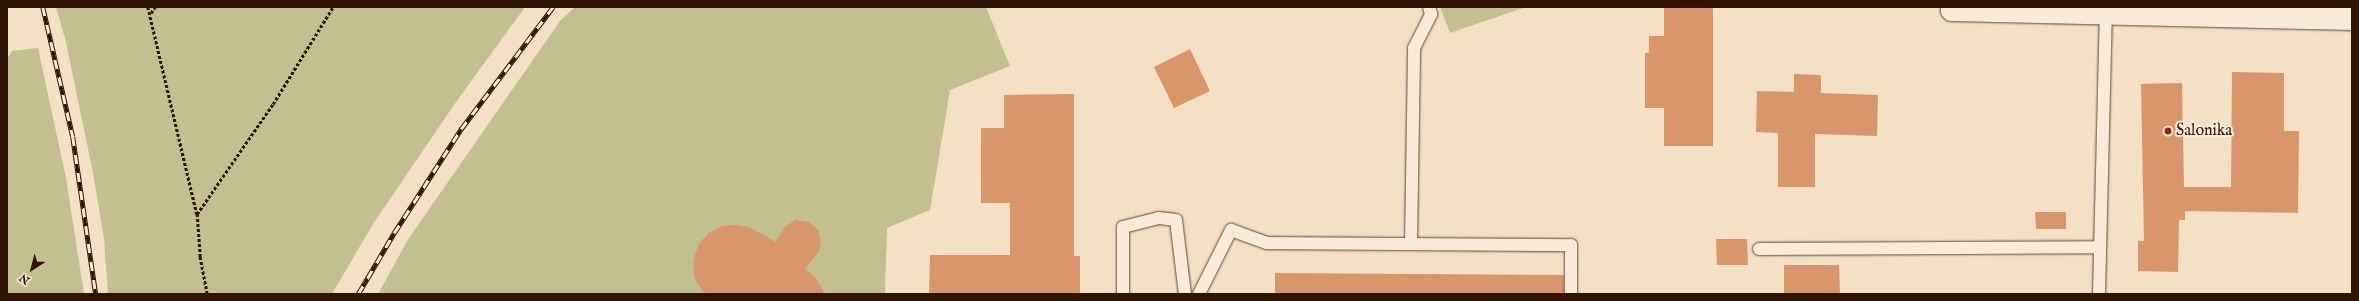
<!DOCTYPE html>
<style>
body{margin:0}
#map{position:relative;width:2359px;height:301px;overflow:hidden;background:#f4e0c5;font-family:"IM FELL English",serif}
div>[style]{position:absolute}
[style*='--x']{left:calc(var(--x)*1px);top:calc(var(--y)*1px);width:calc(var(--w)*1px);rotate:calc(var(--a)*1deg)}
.green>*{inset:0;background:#c2c090}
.building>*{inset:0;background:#da966b}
.path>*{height:2.5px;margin-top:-1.25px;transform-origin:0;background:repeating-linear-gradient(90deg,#2e1202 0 3px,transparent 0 5px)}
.roads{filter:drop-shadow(0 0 1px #604633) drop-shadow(0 0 1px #604633)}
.lane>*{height:12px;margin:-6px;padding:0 6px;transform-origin:6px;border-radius:6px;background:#f8ebd9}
.street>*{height:22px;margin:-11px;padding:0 11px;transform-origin:11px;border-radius:11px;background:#f8ebd9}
.rail>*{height:4.5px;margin-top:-2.25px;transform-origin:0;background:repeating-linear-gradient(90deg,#f8ebd9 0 9px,#2e1202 0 18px);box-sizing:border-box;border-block:1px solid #2e1202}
.dots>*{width:11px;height:11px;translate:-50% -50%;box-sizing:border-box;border:2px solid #f8ebd9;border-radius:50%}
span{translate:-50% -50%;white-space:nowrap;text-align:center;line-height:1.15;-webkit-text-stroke:4px #f8ebd9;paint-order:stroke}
.poi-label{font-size:16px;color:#2e1202}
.left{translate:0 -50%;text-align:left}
.frame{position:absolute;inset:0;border:8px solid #2e1202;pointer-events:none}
.north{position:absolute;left:12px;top:249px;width:40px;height:40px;-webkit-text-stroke:3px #f8ebd9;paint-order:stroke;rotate:216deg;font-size:11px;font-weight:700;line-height:16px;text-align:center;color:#2e1202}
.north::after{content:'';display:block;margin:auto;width:14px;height:18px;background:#2e1202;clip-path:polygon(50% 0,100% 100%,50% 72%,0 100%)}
</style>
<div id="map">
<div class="green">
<i style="clip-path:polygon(56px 7px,525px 7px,456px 102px,373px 224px,332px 294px,108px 294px,104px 238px,93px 173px,66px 42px)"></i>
<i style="clip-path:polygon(575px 7px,986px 7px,1010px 66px,950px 90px,930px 210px,887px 228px,885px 294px,378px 294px,409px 238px,560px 21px)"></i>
<i style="clip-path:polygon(1440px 7px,1526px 7px,1450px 33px)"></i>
<i style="clip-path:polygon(38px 48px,66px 178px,84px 294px,7px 294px,7px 59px,12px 51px)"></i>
</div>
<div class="building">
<i style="clip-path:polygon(1664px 7px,1713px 7px,1713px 146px,1664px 146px,1664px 108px,1645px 108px,1645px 53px,1649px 53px,1649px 36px,1664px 36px)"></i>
<i style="clip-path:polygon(1190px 49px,1210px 91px,1174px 108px,1154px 67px)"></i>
<i style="clip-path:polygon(2232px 72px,2284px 73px,2284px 131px,2299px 131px,2298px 213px,2185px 211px,2185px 220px,2179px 220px,2178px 272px,2138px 271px,2138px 241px,2144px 241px,2141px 84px,2182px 83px,2184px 187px,2231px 187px)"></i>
<i style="clip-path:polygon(1794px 74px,1821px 75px,1821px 93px,1878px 95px,1877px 136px,1815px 134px,1815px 187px,1778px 187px,1778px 133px,1756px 132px,1757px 91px,1794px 92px)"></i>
<i style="clip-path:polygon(1074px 94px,1074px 256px,1080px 256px,1080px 294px,929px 294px,930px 255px,1010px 255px,1010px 203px,981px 203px,981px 128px,1004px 128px,1004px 95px)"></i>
<i style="clip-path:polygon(2035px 212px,2066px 212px,2066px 229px,2036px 229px)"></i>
<i style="clip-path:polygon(795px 220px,809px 222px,819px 231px,821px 244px,819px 251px,805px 269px,816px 278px,825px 294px,705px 294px,702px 290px,695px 279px,693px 266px,695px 253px,701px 241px,710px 232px,722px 226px,735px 225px,749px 227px,776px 242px,784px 228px)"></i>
<i style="clip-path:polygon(1716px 239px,1747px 239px,1748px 265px,1717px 265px)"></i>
<i style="clip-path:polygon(1784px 265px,1839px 265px,1840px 294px,1784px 294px)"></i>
<i style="clip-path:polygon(1275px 273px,1564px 275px,1564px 294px,1275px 294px)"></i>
</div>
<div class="path">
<i style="--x:148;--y:7;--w:213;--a:76.7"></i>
<i style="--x:151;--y:13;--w:7;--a:-56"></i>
<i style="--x:207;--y:294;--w:38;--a:-101"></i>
<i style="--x:200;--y:257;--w:43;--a:-94"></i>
<i style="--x:197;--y:214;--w:134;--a:-55.4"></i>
<i style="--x:273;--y:104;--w:114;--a:-58.3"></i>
</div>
<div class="roads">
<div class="lane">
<i style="--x:1411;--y:244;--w:196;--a:-89.1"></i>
<i style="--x:1414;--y:48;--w:38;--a:-63"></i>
<i style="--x:1431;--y:14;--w:7;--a:-106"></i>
<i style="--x:1759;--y:249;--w:341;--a:-0.3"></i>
<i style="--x:1123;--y:294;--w:67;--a:-90"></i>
<i style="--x:1123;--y:227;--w:37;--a:-14"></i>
<i style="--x:1159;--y:218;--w:17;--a:7"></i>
<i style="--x:1176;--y:220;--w:75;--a:83.1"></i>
<i style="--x:1199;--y:294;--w:72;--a:-63.4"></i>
<i style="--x:1231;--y:230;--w:38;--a:20"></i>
<i style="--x:1267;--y:243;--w:304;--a:0.4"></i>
<i style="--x:1571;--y:245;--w:49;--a:90"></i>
<i style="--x:2099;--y:294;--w:280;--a:-88.6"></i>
</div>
<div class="street">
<i style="--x:1952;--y:7;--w:3;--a:90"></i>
<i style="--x:1952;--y:10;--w:400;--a:1.3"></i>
</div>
</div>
<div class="rail">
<i style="--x:43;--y:7;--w:133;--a:77"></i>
<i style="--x:73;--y:137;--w:159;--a:81.7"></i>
<i style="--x:358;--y:294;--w:71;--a:-59.5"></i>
<i style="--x:394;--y:233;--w:124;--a:-57.2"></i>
<i style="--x:461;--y:129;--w:153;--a:-53"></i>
</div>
<div class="dots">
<i style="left:2168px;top:131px;background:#8f2418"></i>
</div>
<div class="poi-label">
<span class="left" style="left:2176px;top:131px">Salonika</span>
</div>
<div class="frame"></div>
<div class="north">N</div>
</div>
